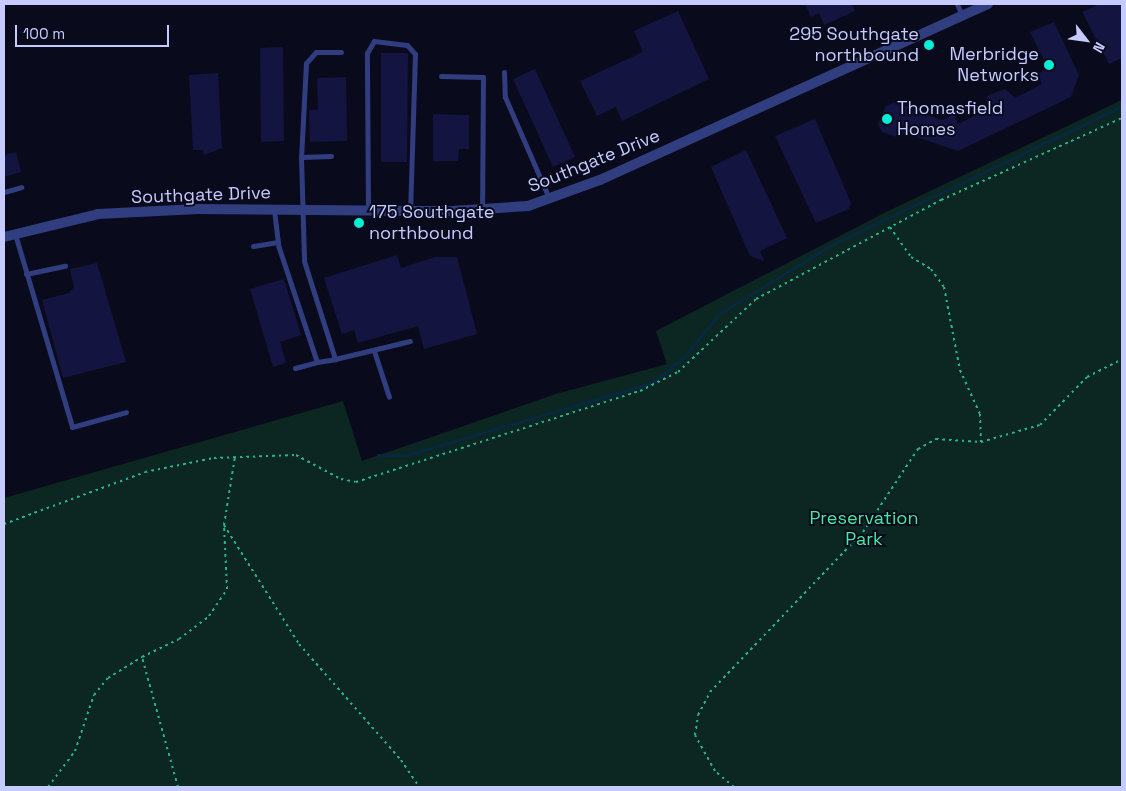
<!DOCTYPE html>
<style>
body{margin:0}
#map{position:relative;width:1126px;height:791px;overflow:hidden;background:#0a0a1d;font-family:"Space Grotesk",sans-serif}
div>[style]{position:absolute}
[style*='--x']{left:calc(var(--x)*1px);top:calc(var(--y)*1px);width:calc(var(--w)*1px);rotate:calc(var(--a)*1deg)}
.green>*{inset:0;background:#0c2721}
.stream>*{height:3px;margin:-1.5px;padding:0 1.5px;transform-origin:1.5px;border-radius:1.5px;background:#07283f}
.building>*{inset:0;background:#141440}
.path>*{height:2px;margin-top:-1px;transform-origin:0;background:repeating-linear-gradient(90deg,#22b78e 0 2.5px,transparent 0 6.5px)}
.service>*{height:5px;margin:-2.5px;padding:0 2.5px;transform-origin:2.5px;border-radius:2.5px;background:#303e80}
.minor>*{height:10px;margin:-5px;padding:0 5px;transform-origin:5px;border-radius:5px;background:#303e80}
.dots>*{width:14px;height:14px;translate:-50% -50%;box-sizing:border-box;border:2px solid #0a0a1d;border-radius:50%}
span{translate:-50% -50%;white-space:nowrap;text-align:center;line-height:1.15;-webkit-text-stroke:4px #0a0a1d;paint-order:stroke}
.poi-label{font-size:18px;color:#c6cbff}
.right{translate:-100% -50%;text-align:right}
.left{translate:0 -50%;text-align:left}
.street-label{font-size:18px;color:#c6cbff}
.park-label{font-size:18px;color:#48e89f}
.frame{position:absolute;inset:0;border:5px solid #c6cbff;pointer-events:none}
.north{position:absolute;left:1061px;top:15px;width:50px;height:50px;-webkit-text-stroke:4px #0a0a1d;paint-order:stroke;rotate:120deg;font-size:14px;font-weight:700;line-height:20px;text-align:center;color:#c6cbff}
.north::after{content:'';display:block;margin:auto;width:18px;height:22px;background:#c6cbff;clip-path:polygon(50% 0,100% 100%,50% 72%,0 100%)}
.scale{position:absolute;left:15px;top:25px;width:154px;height:22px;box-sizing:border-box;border:2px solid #c6cbff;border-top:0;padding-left:6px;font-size:15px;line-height:18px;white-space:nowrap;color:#c6cbff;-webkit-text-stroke:4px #0a0a1d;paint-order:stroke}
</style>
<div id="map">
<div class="green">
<i style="clip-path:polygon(1122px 100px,1122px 787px,4px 787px,4px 498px,343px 401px,362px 461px,556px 394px,667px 364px,656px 331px,886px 212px)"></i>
</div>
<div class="stream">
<i style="--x:378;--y:455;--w:29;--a:0"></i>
<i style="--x:407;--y:455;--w:255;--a:-16.4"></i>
<i style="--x:652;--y:383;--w:43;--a:-39.3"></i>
<i style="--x:685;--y:356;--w:54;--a:-51"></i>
<i style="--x:719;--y:314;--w:132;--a:-31.6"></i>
<i style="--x:831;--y:245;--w:322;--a:-25.5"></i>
</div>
<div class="building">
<i style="clip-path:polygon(805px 4px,852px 4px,855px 11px,824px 25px,819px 13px,811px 17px)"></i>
<i style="clip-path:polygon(1099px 4px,1122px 4px,1122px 58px,1109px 64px,1082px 12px)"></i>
<i style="clip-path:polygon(678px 11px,709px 79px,622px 121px,616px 107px,597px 116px,580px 81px,643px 52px,634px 31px)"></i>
<i style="clip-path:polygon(1054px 22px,1079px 75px,1071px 97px,958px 151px,905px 133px,897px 137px,882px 132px,878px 124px,886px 106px,895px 102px,941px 120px,954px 115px,958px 124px,986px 110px,987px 96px,1005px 89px,1015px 98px,1042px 84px,1038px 74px,1048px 68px,1030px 32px)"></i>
<i style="clip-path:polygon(283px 47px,284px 141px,261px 142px,260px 48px)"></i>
<i style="clip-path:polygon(381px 53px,408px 53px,407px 162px,381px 162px)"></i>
<i style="clip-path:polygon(535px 69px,575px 157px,553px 167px,513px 79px)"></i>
<i style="clip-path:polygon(218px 73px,222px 148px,204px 155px,203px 150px,193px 150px,189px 75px)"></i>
<i style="clip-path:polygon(346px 77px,347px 141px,310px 142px,309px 110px,318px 110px,317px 78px)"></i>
<i style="clip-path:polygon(433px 114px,469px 115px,469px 149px,459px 149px,458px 161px,433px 161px)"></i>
<i style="clip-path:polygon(815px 119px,851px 203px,849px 209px,816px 223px,775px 136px)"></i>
<i style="clip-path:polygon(746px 150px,787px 238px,760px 251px,764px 261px,750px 256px,711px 167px)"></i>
<i style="clip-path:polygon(16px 152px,21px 172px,4px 177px,4px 155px)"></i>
<i style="clip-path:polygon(397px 255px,401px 268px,435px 257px,457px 257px,477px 334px,424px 349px,418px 326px,358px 343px,354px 330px,342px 334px,324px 278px)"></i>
<i style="clip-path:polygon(97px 263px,126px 362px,63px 378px,42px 300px,69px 293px,74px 287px,70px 269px)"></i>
<i style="clip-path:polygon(284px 279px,301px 335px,280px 342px,286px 363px,273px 367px,250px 289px)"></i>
</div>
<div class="path">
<i style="--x:890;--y:227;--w:37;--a:55"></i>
<i style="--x:911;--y:257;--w:23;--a:31"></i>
<i style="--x:931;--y:269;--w:22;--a:54"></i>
<i style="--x:944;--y:287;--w:85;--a:79.1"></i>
<i style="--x:960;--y:370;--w:48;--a:65.6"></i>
<i style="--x:980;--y:414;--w:28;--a:88"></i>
<i style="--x:4;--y:524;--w:150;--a:-20.2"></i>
<i style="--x:145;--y:472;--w:70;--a:-11.5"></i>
<i style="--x:214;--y:458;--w:82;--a:-2.1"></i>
<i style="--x:296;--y:455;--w:51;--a:28.1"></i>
<i style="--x:341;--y:479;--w:15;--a:11"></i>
<i style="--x:356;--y:482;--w:298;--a:-17.8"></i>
<i style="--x:640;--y:391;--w:42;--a:-26.6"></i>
<i style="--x:678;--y:372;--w:107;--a:-43.1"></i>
<i style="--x:756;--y:299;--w:210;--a:-28.2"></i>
<i style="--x:941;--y:200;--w:199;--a:-24.4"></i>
<i style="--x:224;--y:525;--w:141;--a:57.8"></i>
<i style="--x:299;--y:644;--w:154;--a:48.7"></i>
<i style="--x:401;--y:760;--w:32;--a:56"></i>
<i style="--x:48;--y:787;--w:45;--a:-53.1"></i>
<i style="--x:75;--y:751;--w:59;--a:-71.3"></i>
<i style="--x:94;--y:695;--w:22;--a:-51"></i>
<i style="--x:108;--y:678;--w:40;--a:-32"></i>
<i style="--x:178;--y:787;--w:135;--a:-105.5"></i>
<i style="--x:142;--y:657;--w:41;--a:-25.9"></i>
<i style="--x:179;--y:639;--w:38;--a:-37"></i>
<i style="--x:209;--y:616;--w:32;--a:-56"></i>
<i style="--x:227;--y:589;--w:64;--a:-92.7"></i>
<i style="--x:224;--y:525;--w:70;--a:-80.9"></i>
<i style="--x:734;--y:787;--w:25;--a:-140"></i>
<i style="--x:715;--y:771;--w:41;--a:-119.1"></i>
<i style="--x:695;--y:735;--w:20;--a:-81"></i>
<i style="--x:698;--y:715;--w:26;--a:-62"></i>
<i style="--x:710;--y:692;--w:221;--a:-46.3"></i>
<i style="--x:863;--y:532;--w:100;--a:-56.5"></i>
<i style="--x:918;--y:449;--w:21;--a:-29"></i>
<i style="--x:936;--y:439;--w:45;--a:3.8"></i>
<i style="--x:981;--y:442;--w:61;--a:-16.1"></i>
<i style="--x:1040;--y:425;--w:67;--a:-45.6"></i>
<i style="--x:1087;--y:377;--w:39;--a:-27"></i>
</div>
<div class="service">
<i style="--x:957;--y:4;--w:12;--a:66"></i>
<i style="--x:341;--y:52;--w:25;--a:180"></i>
<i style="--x:316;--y:52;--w:15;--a:132"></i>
<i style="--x:306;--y:63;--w:94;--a:93"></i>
<i style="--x:301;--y:157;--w:104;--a:88.3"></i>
<i style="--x:304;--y:261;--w:103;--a:72.4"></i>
<i style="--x:335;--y:359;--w:77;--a:-13.5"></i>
<i style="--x:504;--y:72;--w:25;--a:88"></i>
<i style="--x:505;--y:97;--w:110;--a:66.5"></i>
<i style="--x:441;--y:76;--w:42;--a:1.4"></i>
<i style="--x:483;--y:77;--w:132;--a:90.4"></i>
<i style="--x:301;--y:157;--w:30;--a:-2"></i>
<i style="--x:4;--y:192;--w:18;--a:-16"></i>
<i style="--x:274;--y:210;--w:38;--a:83"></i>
<i style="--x:279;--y:248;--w:120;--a:71.6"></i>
<i style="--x:317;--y:362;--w:18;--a:-9"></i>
<i style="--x:368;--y:210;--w:157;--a:-90.4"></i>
<i style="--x:367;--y:53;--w:14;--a:-60"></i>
<i style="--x:374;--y:41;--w:33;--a:7"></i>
<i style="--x:407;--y:45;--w:12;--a:48"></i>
<i style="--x:415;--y:54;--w:157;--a:91.8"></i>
<i style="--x:15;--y:234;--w:201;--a:73.5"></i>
<i style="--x:72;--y:427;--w:56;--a:-15.5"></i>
<i style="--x:253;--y:246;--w:25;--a:-9"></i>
<i style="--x:26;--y:274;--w:40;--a:-12"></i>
<i style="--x:374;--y:351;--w:48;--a:71.9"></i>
<i style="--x:295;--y:368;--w:23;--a:-15"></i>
</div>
<div class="minor">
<i style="--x:4;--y:237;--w:97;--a:-13.7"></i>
<i style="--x:98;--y:214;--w:100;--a:-2.9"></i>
<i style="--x:198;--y:209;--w:254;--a:0.5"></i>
<i style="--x:452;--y:211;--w:76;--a:-3.8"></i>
<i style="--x:528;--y:206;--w:77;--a:-19.9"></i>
<i style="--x:600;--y:180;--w:426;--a:-24.4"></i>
</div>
<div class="dots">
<i style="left:929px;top:45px;background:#00f1d6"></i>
<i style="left:1049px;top:65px;background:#00f1d6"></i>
<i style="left:887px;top:119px;background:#00f1d6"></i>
<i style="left:359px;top:223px;background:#00f1d6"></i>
</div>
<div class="poi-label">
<span class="right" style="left:919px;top:45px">295 Southgate<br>northbound</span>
<span class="right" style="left:1039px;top:65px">Merbridge<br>Networks</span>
<span class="left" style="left:897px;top:119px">Thomasfield<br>Homes</span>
<span class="left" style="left:369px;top:223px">175 Southgate<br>northbound</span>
</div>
<div class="street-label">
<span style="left:594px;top:161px;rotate:-22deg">Southgate Drive</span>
<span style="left:201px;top:195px;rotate:-2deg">Southgate Drive</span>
</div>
<div class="park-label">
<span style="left:864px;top:529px">Preservation<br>Park</span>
</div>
<div class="frame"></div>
<div class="north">N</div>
<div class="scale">100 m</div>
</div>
